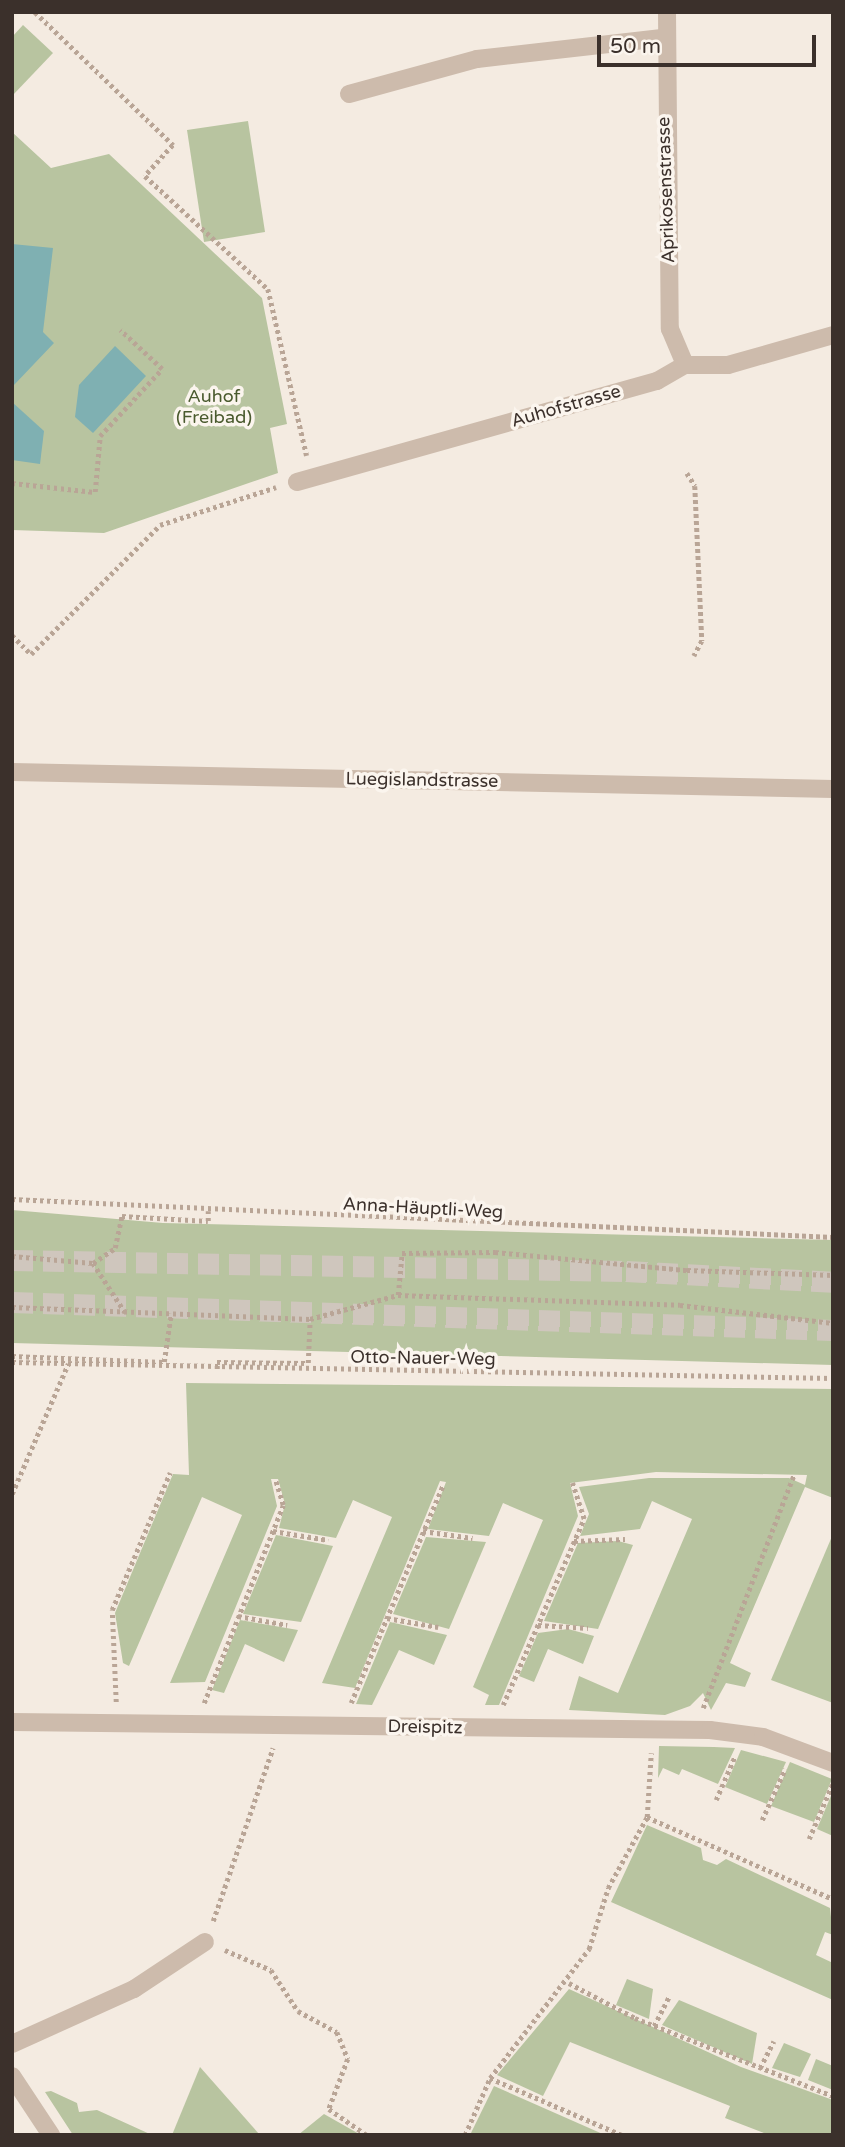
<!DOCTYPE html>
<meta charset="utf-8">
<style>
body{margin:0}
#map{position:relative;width:845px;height:2147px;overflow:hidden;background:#f4ebe1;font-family:"Varela Round",sans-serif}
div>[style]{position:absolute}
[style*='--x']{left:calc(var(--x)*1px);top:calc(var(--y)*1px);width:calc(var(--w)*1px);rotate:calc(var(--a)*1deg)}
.green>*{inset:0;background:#b8c4a0}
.water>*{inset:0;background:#7fb0b2}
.highway-tunnel>*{height:21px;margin-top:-10.5px;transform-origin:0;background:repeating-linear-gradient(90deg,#cfc6bd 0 21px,transparent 0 31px)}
.path>*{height:4.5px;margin-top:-2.25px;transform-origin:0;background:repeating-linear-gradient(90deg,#b9a596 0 3.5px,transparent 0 7px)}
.lane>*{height:18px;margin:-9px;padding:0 9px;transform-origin:9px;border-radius:9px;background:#cdbbac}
.street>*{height:18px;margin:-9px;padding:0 9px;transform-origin:9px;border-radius:9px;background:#cdbbac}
span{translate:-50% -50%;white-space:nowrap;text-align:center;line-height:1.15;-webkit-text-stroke:7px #fbf5ee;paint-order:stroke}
.street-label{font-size:18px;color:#3b302b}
.park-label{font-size:18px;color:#4a5a2e}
.frame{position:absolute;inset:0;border:14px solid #3b302b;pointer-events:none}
.scale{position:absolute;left:597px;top:35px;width:219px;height:32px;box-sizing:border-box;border:4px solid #3b302b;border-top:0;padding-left:9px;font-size:21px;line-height:24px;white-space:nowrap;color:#3b302b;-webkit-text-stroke:5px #fbf5ee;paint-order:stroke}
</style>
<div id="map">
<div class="green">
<i style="clip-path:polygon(23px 25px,53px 53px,12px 96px,12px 37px)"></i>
<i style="clip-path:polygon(248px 121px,265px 232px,204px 242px,187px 130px)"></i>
<i style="clip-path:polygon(12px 132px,51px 168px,109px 154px,262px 298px,287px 424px,270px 428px,278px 473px,104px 533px,12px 530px)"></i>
<i style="clip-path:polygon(12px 1210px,163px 1223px,833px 1240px,833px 1365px,12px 1343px)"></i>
<i style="clip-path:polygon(186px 1383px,833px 1389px,833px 1498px,805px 1487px,730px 1663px,751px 1673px,745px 1687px,726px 1683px,711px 1710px,703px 1693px,690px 1706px,665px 1715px,569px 1710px,579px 1676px,618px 1693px,692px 1519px,652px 1501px,640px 1529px,580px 1536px,589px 1514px,579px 1487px,649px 1478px,789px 1478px,805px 1485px,807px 1475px,656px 1472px,570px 1483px,578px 1516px,499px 1705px,485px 1705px,489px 1695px,473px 1687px,543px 1520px,503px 1503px,489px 1536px,428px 1529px,446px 1482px,440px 1481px,355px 1688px,322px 1683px,392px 1517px,353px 1500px,336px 1538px,279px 1528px,285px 1504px,278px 1479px,271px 1479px,277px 1506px,205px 1682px,170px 1683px,242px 1515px,202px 1497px,129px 1666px,123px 1663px,115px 1613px,173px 1474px,189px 1475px)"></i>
<i style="clip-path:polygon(833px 1534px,833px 1703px,771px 1680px)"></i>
<i style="clip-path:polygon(276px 1535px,333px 1546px,301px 1622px,243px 1614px)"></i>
<i style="clip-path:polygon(426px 1537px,486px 1542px,449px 1629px,393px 1614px)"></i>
<i style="clip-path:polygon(618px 1541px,633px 1545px,598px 1629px,544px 1621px,578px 1543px)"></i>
<i style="clip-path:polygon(240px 1620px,298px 1630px,284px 1662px,245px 1644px,224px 1693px,212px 1690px)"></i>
<i style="clip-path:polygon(390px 1622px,447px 1635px,434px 1665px,399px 1650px,372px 1705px,356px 1704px)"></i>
<i style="clip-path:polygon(568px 1629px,594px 1636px,583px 1664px,548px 1649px,534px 1682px,519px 1676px,538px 1633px)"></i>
<i style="clip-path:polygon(659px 1746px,714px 1747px,735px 1748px,718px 1784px,682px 1769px,679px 1775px,663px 1768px,658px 1778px)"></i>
<i style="clip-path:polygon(741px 1750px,786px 1762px,767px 1804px,725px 1787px)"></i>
<i style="clip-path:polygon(790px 1762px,832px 1779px,814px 1822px,771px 1806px)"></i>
<i style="clip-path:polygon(833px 1791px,833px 1836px,817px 1829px)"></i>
<i style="clip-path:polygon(647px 1825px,701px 1848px,703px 1860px,717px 1865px,726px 1859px,830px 1908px,833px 1935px,825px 1932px,816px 1955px,833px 1963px,833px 2000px,611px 1902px)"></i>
<i style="clip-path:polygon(627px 1979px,653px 1989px,649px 2019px,616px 2005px)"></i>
<i style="clip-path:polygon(569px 1989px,741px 2067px,833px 2100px,833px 2135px,769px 2135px,725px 2118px,730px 2106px,570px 2042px,543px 2096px,497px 2075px)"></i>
<i style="clip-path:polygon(679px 2000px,757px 2033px,752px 2064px,662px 2025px)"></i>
<i style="clip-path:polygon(784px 2043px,811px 2054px,800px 2077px,772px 2068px)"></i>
<i style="clip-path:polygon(816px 2059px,833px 2066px,833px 2090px,808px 2080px)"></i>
<i style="clip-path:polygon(200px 2067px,259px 2134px,259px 2135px,172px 2135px)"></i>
<i style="clip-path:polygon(494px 2086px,605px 2135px,470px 2135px)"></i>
<i style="clip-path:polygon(51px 2091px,77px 2103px,79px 2112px,97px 2110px,152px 2135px,73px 2135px,45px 2092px)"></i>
<i style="clip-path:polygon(324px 2114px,361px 2135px,298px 2135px)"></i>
</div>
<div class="water">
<i style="clip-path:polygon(12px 244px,53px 248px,43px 332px,54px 343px,14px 385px)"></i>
<i style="clip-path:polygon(115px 346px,146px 376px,93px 433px,75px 417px,79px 385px)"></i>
<i style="clip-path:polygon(12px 402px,44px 431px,40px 464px,12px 460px)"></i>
</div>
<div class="highway-tunnel">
<i style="--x:12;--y:1260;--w:614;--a:1.03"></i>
<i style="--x:626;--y:1271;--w:207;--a:3"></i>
<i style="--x:12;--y:1302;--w:821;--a:1.95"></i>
</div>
<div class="path">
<i style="--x:35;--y:12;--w:192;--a:43.9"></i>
<i style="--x:173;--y:145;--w:42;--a:132.1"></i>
<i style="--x:145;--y:176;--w:167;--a:42.6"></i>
<i style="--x:268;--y:289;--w:171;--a:76.9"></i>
<i style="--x:687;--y:473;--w:15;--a:58"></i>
<i style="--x:695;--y:486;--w:155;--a:87.4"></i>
<i style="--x:702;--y:641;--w:17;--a:118"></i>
<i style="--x:12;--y:483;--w:83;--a:6.2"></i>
<i style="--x:95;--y:492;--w:56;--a:-84.9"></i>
<i style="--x:100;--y:436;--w:91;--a:-47.2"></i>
<i style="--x:162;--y:369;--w:57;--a:-137.1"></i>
<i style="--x:12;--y:635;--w:27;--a:45"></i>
<i style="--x:31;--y:654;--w:182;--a:-45"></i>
<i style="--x:160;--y:525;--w:122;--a:-18.1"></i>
<i style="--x:12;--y:1199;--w:822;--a:2.65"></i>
<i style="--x:12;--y:1256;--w:81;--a:4.9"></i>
<i style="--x:93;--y:1263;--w:59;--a:56.9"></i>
<i style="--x:93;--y:1263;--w:27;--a:-34"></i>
<i style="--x:115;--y:1248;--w:33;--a:-78"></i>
<i style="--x:122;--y:1216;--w:86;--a:3.3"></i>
<i style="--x:208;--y:1221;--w:10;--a:-90"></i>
<i style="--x:398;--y:1295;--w:42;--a:-84.6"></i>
<i style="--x:402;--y:1253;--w:93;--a:-0.6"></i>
<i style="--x:495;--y:1252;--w:193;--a:5.4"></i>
<i style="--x:687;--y:1270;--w:146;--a:2"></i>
<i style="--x:12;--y:1307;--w:298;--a:2.3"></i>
<i style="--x:310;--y:1319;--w:91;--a:-15.3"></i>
<i style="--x:398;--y:1295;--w:282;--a:2"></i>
<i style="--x:680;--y:1305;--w:154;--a:6.7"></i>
<i style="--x:12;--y:1356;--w:152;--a:2.3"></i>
<i style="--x:164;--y:1362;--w:49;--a:-81.7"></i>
<i style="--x:12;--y:1362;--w:821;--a:1.12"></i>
<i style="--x:217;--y:1369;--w:7;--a:-90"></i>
<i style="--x:217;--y:1362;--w:91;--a:0.6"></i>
<i style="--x:308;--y:1363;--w:44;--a:-87.4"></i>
<i style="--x:12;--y:1494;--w:142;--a:-66.7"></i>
<i style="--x:273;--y:1531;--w:56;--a:9.3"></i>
<i style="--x:423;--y:1531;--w:50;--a:8"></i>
<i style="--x:574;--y:1541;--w:51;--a:-2.2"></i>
<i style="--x:238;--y:1616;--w:50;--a:10.4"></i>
<i style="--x:387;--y:1618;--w:52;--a:10"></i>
<i style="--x:538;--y:1625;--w:50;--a:3.4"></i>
<i style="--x:116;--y:1702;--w:92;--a:-92.5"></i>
<i style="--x:112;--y:1610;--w:149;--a:-67.1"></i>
<i style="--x:204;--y:1703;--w:213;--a:-68.2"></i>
<i style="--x:283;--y:1505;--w:27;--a:-107"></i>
<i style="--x:351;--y:1703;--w:237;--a:-67.1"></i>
<i style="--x:503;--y:1705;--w:203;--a:-66.5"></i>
<i style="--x:584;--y:1519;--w:38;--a:-108"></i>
<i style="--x:703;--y:1708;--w:250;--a:-68.7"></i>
<i style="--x:716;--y:1800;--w:48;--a:-66.6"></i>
<i style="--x:647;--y:1817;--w:203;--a:23.8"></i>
<i style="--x:762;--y:1820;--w:56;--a:-65.7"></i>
<i style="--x:809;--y:1839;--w:59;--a:-66.9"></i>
<i style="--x:213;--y:1921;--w:183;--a:-70.9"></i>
<i style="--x:225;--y:1950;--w:50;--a:23.5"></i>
<i style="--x:271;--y:1970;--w:49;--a:56.6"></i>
<i style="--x:298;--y:2011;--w:44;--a:28.3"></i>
<i style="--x:337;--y:2032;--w:29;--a:68"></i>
<i style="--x:348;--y:2059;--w:53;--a:110.8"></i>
<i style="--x:329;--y:2109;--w:46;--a:34.4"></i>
<i style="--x:569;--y:1983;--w:75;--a:27.9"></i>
<i style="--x:635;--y:2018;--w:213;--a:21.5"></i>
<i style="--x:654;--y:2026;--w:34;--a:-63"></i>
<i style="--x:760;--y:2068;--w:30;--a:-63"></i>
<i style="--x:490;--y:2078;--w:144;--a:23.4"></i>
<i style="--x:465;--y:2135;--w:62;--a:-66.3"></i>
<i style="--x:490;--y:2078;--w:163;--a:-52.5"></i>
<i style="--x:589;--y:1949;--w:64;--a:-72.7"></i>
<i style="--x:608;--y:1888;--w:81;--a:-61.2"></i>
<i style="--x:647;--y:1817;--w:64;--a:-86.4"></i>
</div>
<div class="lane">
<i style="--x:349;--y:94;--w:133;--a:-15.3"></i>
<i style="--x:477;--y:59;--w:186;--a:-6.5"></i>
<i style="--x:12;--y:2044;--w:134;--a:-24.3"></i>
<i style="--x:134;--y:1989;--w:85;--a:-33.5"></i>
</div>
<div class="street">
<i style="--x:667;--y:12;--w:317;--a:89.5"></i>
<i style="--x:670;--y:329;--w:39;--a:67"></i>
<i style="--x:297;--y:482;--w:374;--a:-15.7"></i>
<i style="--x:657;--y:381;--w:32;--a:-30"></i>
<i style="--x:685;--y:365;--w:43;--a:0"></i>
<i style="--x:728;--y:365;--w:109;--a:-15.9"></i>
<i style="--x:12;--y:772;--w:821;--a:1.19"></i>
<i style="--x:12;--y:1722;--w:698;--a:0.66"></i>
<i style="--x:710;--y:1730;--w:53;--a:7.5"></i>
<i style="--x:763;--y:1737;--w:75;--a:20.4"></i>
<i style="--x:12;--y:2076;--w:71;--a:56.5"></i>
</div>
<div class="street-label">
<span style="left:666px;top:190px;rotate:-92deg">Aprikosenstrasse</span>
<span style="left:566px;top:406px;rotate:-16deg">Auhofstrasse</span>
<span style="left:422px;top:780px;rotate:1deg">Luegislandstrasse</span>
<span style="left:423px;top:1208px;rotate:3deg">Anna-Häuptli-Weg</span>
<span style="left:423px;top:1358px;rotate:1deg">Otto-Nauer-Weg</span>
<span style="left:425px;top:1727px;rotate:1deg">Dreispitz</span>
</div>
<div class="park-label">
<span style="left:214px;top:407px">Auhof<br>(Freibad)</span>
</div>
<div class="frame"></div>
<div class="scale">50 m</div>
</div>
